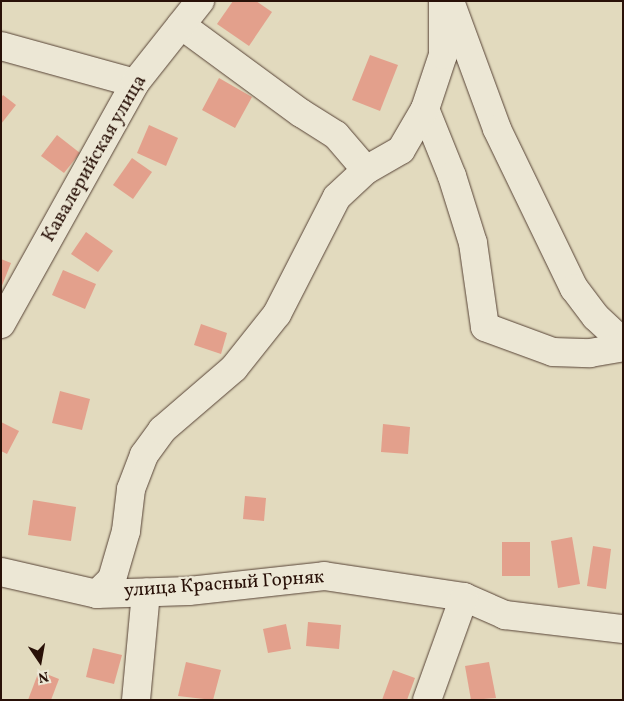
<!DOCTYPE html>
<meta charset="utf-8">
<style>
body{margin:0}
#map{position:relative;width:624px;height:701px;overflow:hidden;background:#e2dabe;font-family:Vollkorn,serif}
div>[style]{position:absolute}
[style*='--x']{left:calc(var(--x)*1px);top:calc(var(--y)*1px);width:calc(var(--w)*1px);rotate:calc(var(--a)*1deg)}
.building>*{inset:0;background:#e3a08c}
.roads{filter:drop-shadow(0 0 1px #574336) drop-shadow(0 0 1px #574336)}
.minor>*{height:28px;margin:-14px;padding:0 14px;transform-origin:14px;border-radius:14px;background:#ece7d5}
span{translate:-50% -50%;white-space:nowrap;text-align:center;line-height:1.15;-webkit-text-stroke:4.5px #ece7d5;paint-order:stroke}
.street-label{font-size:19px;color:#291108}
.frame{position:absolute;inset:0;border:2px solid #291108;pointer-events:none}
.north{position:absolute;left:15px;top:636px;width:50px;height:50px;-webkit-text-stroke:4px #ece7d5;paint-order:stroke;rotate:168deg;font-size:14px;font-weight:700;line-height:20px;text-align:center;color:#291108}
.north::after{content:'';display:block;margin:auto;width:18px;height:22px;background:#291108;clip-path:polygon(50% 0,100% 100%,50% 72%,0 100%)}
</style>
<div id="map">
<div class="building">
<i style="clip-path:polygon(233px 1px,256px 1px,272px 12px,249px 46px,217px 24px)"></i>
<i style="clip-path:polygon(370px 55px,398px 65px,380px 111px,352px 100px)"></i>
<i style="clip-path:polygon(219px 78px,252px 97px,235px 128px,202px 110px)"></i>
<i style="clip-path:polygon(3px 95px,16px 105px,1px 124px,1px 98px)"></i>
<i style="clip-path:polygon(149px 125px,178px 138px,166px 166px,137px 153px)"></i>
<i style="clip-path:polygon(57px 135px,80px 153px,64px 173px,41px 156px)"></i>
<i style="clip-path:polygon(132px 158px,152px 172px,133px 199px,113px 185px)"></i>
<i style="clip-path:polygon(86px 232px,113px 251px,98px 272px,71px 254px)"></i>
<i style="clip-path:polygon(1px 259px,11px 263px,1px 288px)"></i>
<i style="clip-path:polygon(63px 270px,96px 284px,85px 309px,52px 295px)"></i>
<i style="clip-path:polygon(201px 324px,227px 333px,221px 354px,194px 345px)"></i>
<i style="clip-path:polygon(60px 391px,90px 399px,82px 430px,52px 423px)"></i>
<i style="clip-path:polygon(1px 422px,19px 431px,7px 454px,1px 451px)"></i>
<i style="clip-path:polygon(383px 424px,410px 427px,408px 454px,381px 452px)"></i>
<i style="clip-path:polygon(245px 496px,266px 498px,264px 521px,243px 519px)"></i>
<i style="clip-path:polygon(33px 500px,76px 507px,71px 541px,28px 535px)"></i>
<i style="clip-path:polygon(572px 537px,580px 584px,558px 588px,551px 541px)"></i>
<i style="clip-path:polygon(502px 542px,530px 542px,530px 576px,502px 576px)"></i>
<i style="clip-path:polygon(593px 546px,611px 549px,606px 589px,587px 586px)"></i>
<i style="clip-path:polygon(308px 622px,341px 625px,339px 649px,306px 646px)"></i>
<i style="clip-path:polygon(286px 624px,291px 649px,268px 653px,263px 629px)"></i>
<i style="clip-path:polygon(93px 648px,122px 655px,114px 684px,86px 677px)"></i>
<i style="clip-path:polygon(186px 662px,221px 670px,213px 700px,178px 696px)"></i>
<i style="clip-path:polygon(489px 662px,496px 698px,471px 700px,465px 666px)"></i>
<i style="clip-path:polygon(393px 670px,415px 678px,407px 700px,382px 700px)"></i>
<i style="clip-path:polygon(39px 671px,59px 679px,51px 700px,28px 700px)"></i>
</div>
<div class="roads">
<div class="minor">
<i style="--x:450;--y:1;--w:136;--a:69.8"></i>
<i style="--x:497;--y:129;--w:177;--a:64.2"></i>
<i style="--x:574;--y:288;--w:36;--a:53"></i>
<i style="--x:596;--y:317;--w:37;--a:43"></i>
<i style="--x:181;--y:25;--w:149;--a:36.3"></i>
<i style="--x:301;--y:113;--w:41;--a:32.2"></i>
<i style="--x:336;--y:135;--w:46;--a:49.4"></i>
<i style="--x:1;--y:46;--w:139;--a:15.4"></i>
<i style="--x:425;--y:109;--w:72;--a:68.1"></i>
<i style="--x:452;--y:176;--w:70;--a:72.6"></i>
<i style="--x:473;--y:243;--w:85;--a:81.9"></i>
<i style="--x:485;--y:327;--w:72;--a:20.2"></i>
<i style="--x:553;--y:352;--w:37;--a:2"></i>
<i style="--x:590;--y:353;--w:34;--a:-10"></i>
<i style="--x:1;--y:324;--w:276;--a:-60.9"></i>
<i style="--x:135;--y:83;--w:105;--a:-51.6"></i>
<i style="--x:1;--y:572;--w:98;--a:12.9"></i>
<i style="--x:97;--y:594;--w:92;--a:-1.9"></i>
<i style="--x:189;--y:591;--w:136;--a:-6.3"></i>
<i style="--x:324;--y:576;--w:142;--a:8.5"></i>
<i style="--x:464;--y:597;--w:45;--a:23.7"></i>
<i style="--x:505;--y:615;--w:119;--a:6.8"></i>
<i style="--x:97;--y:594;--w:21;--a:-45"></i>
<i style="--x:112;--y:579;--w:50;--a:-73.7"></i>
<i style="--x:126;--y:531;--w:42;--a:-83.2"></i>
<i style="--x:131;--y:489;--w:36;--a:-69"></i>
<i style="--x:144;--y:455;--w:31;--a:-54"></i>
<i style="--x:162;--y:430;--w:95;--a:-40.7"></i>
<i style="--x:234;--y:368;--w:69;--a:-51.5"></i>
<i style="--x:277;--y:314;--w:131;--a:-62.9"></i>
<i style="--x:337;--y:197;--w:40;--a:-43"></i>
<i style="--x:366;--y:170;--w:40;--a:-29.7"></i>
<i style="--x:401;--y:150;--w:48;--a:-59.7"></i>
<i style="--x:425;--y:109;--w:57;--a:-71.6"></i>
<i style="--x:443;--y:55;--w:54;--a:-90"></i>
<i style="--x:136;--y:700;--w:108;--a:-84.7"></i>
<i style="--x:427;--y:700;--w:109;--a:-70.2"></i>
</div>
</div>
<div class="street-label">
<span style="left:95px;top:159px;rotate:-60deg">Кавалерийская улица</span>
<span style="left:224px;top:585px;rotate:-4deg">улица Красный Горняк</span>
</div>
<div class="frame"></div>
<div class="north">N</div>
</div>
